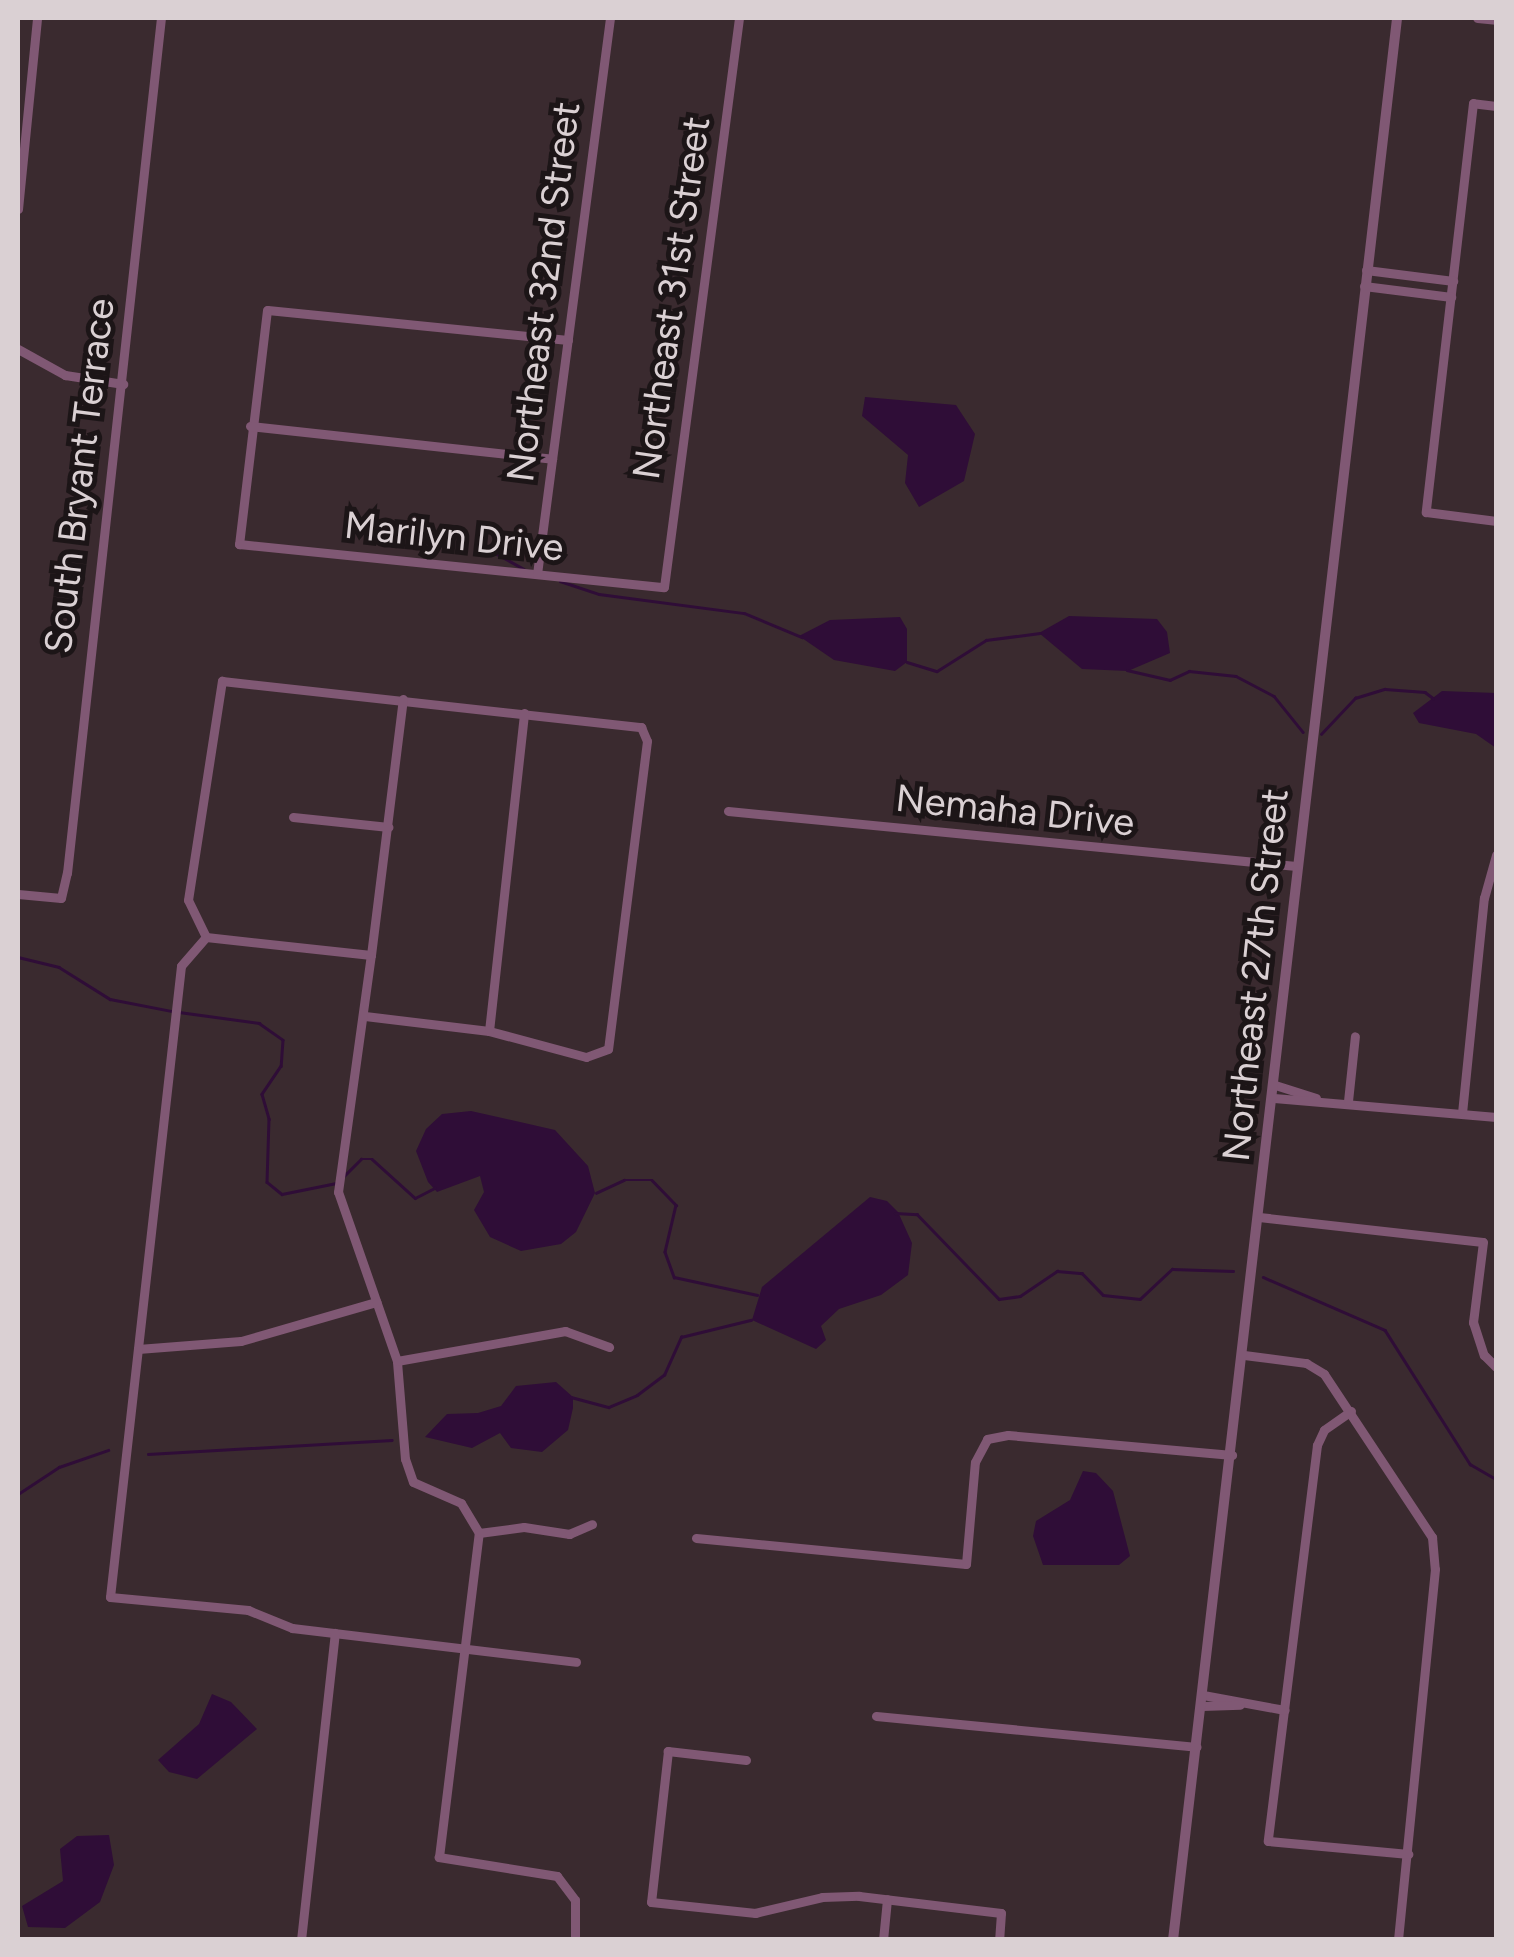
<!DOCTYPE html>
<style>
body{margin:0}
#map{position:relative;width:1514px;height:1957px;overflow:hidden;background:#3a2a2f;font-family:Figtree,sans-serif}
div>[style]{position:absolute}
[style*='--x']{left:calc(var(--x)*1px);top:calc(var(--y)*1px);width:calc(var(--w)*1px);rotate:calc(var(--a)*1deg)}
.water>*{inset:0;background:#2f0d37}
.stream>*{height:2.5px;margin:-1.25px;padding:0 1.25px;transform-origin:1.25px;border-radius:1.25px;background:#2f0d37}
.minor>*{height:9px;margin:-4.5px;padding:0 4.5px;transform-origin:4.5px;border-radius:4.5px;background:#805874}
.tertiary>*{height:10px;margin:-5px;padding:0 5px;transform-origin:5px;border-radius:5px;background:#805874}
span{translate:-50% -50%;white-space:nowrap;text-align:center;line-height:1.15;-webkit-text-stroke:10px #1c1517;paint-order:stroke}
.street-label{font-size:38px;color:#dad0d3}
.frame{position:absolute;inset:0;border:20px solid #dad0d3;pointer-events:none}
</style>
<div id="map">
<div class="water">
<i style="clip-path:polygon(865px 397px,956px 405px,975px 434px,964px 481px,919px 507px,905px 483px,908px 455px,862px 416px)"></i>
<i style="clip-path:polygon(1069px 616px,1157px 619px,1167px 632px,1170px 653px,1128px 671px,1082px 669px,1039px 633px)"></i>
<i style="clip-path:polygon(900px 617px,907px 629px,907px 662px,895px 671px,834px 660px,799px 636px,830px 620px)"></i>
<i style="clip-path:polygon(1442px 691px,1496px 693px,1496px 748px,1476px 734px,1419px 723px,1413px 713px)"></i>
<i style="clip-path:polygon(471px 1111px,555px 1130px,588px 1166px,595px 1193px,576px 1232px,561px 1244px,521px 1251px,490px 1237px,474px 1210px,484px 1192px,480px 1176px,437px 1192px,428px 1182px,416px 1151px,426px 1129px,442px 1114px)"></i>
<i style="clip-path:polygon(870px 1197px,887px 1201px,898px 1212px,912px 1243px,908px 1275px,881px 1295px,839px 1309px,821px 1326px,826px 1340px,816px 1349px,752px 1320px,762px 1287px)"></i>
<i style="clip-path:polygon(556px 1382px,573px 1397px,573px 1408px,568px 1430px,542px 1452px,511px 1448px,500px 1433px,472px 1448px,425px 1437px,447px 1414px,478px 1413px,501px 1406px,516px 1386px)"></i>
<i style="clip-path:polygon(1083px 1471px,1096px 1473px,1113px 1491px,1130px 1556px,1119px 1565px,1043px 1565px,1033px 1536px,1036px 1521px,1070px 1500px)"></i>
<i style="clip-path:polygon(212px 1694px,231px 1702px,257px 1729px,197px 1779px,169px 1772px,158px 1760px,199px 1724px)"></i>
<i style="clip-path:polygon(109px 1835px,114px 1865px,100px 1902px,65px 1928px,28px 1927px,22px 1906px,63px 1881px,60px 1849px,77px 1836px)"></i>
</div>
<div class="stream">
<i style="--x:486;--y:548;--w:43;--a:28.9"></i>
<i style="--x:560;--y:581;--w:41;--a:18.4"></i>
<i style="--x:599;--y:594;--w:146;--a:7.5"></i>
<i style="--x:744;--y:613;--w:63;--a:22.5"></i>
<i style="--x:907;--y:662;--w:31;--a:17"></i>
<i style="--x:937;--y:671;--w:58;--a:-32.3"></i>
<i style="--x:986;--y:640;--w:54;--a:-7.4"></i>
<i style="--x:1127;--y:670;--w:44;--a:13.1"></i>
<i style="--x:1170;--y:680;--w:21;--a:-25"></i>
<i style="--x:1189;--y:671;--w:47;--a:6.1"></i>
<i style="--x:1236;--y:676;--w:43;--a:27.8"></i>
<i style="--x:1274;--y:696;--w:46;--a:51.1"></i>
<i style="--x:1321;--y:734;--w:50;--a:-46.6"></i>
<i style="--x:1355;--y:698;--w:31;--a:-17"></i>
<i style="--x:1385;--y:689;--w:40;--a:4.3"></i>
<i style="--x:1425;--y:692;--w:10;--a:37"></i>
<i style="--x:18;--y:957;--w:42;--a:13.7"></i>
<i style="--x:59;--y:967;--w:60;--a:32.1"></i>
<i style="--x:110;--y:999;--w:63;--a:11"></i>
<i style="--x:179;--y:1012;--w:81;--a:7.8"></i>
<i style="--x:259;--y:1023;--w:29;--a:35"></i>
<i style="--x:283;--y:1040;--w:26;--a:94"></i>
<i style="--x:281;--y:1066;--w:34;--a:124"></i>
<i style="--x:262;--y:1094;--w:26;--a:74"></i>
<i style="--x:269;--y:1119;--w:63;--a:91.8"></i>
<i style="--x:267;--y:1182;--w:19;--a:39"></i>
<i style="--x:282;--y:1194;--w:55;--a:-11.5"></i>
<i style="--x:342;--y:1178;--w:27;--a:-45"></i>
<i style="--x:361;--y:1159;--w:11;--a:0"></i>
<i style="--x:372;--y:1159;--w:58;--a:42.2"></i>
<i style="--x:415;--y:1198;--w:22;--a:-27"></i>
<i style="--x:596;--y:1193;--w:31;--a:-25"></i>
<i style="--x:624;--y:1180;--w:28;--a:0"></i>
<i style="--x:652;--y:1180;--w:35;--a:46"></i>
<i style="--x:676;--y:1205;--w:48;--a:103.2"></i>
<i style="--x:665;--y:1252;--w:27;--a:70"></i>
<i style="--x:674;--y:1277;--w:85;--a:12.2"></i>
<i style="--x:895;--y:1213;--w:22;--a:3"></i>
<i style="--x:917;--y:1214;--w:118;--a:46"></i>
<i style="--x:999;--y:1299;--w:21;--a:-8"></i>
<i style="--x:1020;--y:1296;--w:45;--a:-34"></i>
<i style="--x:1057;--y:1271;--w:25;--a:5"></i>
<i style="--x:1082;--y:1273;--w:30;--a:46"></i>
<i style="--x:1103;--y:1295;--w:37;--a:6"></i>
<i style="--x:1140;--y:1299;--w:44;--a:-43.2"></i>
<i style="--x:1172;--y:1269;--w:61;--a:1.9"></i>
<i style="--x:1263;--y:1277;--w:133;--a:23.5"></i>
<i style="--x:1385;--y:1330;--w:159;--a:57.6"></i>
<i style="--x:1470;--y:1464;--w:30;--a:30"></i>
<i style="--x:571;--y:1397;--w:39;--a:15"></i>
<i style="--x:609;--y:1407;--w:30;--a:-23"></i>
<i style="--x:637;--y:1395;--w:34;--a:-37"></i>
<i style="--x:664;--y:1375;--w:42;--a:-65.9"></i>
<i style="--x:681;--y:1337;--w:72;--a:-13.7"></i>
<i style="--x:148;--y:1454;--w:244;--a:-3.3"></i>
<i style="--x:18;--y:1494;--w:49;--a:-33.4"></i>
<i style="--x:59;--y:1467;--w:52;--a:-19.1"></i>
</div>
<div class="minor">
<i style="--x:1496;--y:106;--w:23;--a:-173"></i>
<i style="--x:1473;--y:103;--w:412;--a:96.6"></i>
<i style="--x:1426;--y:512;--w:71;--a:7.3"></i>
<i style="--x:18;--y:209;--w:192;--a:-84.3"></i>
<i style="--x:1366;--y:270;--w:88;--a:7.2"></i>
<i style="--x:1364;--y:286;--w:88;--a:7.2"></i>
<i style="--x:568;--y:340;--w:302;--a:-174.3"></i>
<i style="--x:267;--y:310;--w:236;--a:96.8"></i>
<i style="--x:239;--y:544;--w:427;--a:5.8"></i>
<i style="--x:664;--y:587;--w:574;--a:-82.49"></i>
<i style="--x:18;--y:349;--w:54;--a:29"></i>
<i style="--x:65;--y:375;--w:59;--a:8.8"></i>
<i style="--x:250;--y:426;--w:304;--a:6.2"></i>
<i style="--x:537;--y:574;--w:561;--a:-82.52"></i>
<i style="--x:728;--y:811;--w:571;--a:5.53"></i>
<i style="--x:293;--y:817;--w:96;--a:6"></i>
<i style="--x:18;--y:894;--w:43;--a:5.3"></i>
<i style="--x:61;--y:898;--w:26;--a:-77"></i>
<i style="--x:67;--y:873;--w:860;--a:-83.73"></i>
<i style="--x:206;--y:937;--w:41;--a:-115.9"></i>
<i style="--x:188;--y:900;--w:222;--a:-81.2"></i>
<i style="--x:222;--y:681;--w:422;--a:6.3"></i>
<i style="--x:641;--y:727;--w:15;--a:67"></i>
<i style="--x:647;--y:741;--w:310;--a:97.2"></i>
<i style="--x:608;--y:1049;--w:23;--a:160"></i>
<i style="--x:586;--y:1057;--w:100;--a:-165"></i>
<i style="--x:489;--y:1031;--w:125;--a:-173.1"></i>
<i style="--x:371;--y:955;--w:258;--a:-82.9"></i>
<i style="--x:489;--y:1031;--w:320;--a:-83.7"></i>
<i style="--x:1275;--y:1085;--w:43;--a:17.6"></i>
<i style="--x:1274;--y:1098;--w:223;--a:4.9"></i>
<i style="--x:1348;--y:1101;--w:65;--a:-83.9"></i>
<i style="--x:1462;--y:1113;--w:216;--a:-84.2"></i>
<i style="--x:1484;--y:898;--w:45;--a:-74.4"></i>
<i style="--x:1259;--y:1217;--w:225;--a:6.4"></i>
<i style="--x:1483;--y:1242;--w:81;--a:97.1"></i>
<i style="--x:1473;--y:1322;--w:35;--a:72"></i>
<i style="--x:1484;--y:1355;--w:17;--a:45"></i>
<i style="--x:138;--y:1349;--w:103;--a:-4.4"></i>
<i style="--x:241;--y:1341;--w:141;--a:-16.1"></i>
<i style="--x:1244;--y:1355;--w:63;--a:7.4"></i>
<i style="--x:1306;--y:1363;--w:21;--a:31"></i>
<i style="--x:1324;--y:1374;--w:196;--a:56.5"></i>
<i style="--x:1432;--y:1537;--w:32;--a:85"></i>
<i style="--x:1435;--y:1569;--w:373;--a:95.7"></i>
<i style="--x:397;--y:1361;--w:171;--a:-10.1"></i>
<i style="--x:565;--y:1331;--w:47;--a:20"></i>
<i style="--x:1351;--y:1411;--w:33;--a:145"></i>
<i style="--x:1324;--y:1430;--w:17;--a:115"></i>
<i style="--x:1317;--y:1445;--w:399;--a:97.1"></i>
<i style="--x:1268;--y:1841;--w:141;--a:5.3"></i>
<i style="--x:479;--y:1533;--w:35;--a:-121"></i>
<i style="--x:461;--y:1503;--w:52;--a:-156.4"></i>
<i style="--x:413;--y:1482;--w:24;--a:-109"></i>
<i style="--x:405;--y:1459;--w:98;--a:-94.7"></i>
<i style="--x:397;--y:1361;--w:179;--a:-109.2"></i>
<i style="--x:338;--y:1192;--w:239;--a:-82.1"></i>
<i style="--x:371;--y:955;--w:166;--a:-173.8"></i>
<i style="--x:206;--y:937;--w:38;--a:131"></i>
<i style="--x:181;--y:966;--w:635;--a:96.42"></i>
<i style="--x:110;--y:1597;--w:139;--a:5.4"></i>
<i style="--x:248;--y:1610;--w:48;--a:22.2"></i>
<i style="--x:292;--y:1628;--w:286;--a:6.8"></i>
<i style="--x:696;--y:1538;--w:271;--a:5.5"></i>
<i style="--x:966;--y:1564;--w:102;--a:-85"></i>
<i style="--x:975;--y:1462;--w:26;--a:-62"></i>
<i style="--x:987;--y:1439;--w:21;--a:-11"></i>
<i style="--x:1008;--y:1435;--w:225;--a:5.1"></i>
<i style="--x:1203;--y:1695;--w:83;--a:10.4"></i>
<i style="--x:1202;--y:1706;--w:38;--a:-2"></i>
<i style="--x:876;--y:1716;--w:322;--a:5.5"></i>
<i style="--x:746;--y:1760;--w:79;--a:-173.4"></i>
<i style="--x:668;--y:1751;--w:152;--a:96.4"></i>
<i style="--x:651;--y:1902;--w:105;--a:6"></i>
<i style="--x:755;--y:1913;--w:69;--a:-13.4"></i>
<i style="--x:822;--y:1897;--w:37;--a:-2"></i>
<i style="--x:859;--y:1896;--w:143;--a:6.8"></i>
<i style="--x:1001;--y:1913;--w:27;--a:94"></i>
<i style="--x:301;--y:1940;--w:309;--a:-83.7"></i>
<i style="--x:575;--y:1940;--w:40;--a:-90"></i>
<i style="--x:575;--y:1900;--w:30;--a:-127"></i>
<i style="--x:557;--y:1876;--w:120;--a:-170.9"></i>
<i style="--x:439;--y:1857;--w:326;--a:-83"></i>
<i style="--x:479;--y:1533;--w:45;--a:-7.6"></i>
<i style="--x:524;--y:1527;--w:46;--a:8.8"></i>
<i style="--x:569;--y:1534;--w:25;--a:-23"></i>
<i style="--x:883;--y:1940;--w:41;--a:-84.4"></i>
</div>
<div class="tertiary">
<i style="--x:1478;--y:18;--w:18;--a:6"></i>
<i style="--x:1173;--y:1940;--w:1935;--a:-83.35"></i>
</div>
<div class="street-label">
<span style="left:544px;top:292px;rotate:-83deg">Northeast 32nd Street</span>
<span style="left:672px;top:298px;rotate:-82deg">Northeast 31st Street</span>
<span style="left:80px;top:476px;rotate:-83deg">South Bryant Terrace</span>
<span style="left:454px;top:537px;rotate:6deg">Marilyn Drive</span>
<span style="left:1015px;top:811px;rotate:6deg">Nemaha Drive</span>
<span style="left:1256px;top:975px;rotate:-84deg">Northeast 27th Street</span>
</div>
<div class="frame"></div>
</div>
